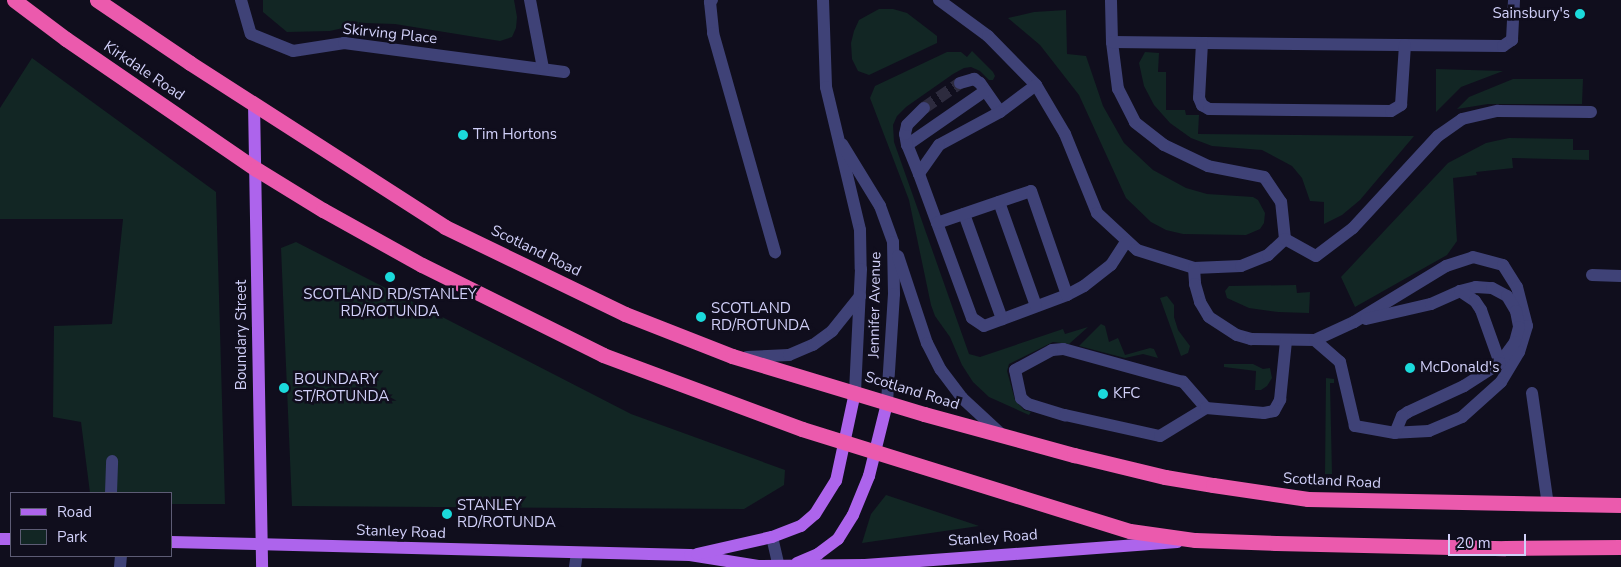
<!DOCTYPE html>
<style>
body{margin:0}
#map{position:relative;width:1621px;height:567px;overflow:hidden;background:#100e1d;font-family:"Nunito Sans",sans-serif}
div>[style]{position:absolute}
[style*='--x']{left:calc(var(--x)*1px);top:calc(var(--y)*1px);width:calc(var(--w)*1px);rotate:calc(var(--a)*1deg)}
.green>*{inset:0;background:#122624}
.minor-tunnel>*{height:12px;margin-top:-6px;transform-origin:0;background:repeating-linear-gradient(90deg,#2d2b3e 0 12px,transparent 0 18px)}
.minor>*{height:12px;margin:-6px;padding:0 6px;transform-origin:6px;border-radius:6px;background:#3f4277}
.major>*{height:12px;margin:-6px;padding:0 6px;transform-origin:6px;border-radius:6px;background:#ad64ec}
.highway>*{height:15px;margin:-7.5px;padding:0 7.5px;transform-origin:7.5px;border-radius:7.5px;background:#eb5aad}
.dots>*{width:14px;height:14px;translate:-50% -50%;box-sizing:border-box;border:2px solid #100e1d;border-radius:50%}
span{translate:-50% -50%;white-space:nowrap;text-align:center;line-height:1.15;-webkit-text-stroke:5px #100e1d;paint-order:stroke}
.poi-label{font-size:15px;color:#d1d0f9}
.right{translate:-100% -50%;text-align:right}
.left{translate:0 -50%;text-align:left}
.street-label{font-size:15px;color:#d1d0f9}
.legend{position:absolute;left:10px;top:492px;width:162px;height:65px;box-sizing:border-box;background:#100e1d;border:1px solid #5d5c75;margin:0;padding:6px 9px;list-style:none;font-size:15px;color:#d1d0f9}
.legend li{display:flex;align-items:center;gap:10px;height:25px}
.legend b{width:25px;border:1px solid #5d5c75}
.scale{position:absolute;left:1448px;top:534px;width:78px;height:22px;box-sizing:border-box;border:2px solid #d1d0f9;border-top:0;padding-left:6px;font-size:15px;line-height:18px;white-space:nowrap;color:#d1d0f9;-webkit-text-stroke:4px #100e1d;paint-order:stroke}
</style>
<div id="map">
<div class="green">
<i style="clip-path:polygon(263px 0,514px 0,517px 17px,516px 28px,512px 37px,500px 41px,395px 24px,364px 23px,330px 31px,287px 32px,263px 12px)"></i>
<i style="clip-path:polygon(879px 9px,893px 9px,907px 13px,937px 36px,937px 43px,869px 75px,858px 71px,852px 59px,851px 43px,854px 31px,859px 20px)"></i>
<i style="clip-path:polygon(1066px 10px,1067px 54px,1086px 56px,1103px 106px,1124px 143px,1153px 170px,1186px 188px,1207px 194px,1253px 197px,1258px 200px,1265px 213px,1264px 223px,1260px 229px,1246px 235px,1183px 234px,1166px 230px,1151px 222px,1126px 198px,1079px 95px,1040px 45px,1008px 18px,1034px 12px)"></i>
<i style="clip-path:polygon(972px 51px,993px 72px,995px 76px,993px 80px,989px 80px,980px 71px,971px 67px,964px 68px,953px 74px,906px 107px,897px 116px,893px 125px,894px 142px,969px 354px,980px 357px,1063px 329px,1065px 334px,1088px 327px,1069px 344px,1053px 342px,1009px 364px,1007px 371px,1015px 400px,1024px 410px,1031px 412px,1029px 415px,989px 397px,973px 382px,962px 365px,950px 337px,935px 316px,931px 305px,909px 200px,870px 98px,875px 86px,947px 52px,961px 52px,967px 57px)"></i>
<i style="clip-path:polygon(1145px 52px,1159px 53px,1158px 72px,1166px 72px,1166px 110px,1185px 110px,1186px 115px,1199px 115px,1198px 134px,1414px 136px,1360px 200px,1342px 215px,1324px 224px,1324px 202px,1310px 201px,1302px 178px,1292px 166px,1262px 150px,1212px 146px,1191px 138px,1170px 123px,1154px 105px,1144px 86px,1139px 63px)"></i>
<i style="clip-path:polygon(32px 58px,216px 192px,225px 504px,171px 504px,171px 493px,90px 493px,81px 422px,53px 417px,54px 326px,112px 324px,123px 219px,0 219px,0 108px)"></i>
<i style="clip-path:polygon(1436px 69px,1503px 71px,1461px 87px,1436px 112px)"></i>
<i style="clip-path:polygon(1513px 79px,1583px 79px,1582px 104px,1488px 104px,1457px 109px,1469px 97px)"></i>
<i style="clip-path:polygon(1509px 138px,1573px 139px,1573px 150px,1589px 150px,1589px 160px,1512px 158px,1513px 168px,1476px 172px,1477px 175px,1453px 178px,1457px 241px,1447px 255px,1355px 307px,1341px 277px,1448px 163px,1486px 143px)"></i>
<i style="clip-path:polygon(296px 242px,631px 414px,785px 470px,784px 485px,744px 509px,292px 506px,281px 248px)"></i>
<i style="clip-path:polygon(1296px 285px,1297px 293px,1310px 292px,1309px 313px,1278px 312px,1249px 308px,1227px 298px,1225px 291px,1229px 286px)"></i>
<i style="clip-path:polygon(1167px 296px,1174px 305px,1174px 317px,1178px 330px,1190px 346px,1188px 353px,1181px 356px,1160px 298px)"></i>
<i style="clip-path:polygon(1101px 324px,1105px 326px,1109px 342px,1118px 338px,1125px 355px,1150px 348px,1154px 349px,1158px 358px,1143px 354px,1125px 358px,1079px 346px)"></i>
<i style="clip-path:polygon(1224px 364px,1253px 364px,1263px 369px,1270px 368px,1272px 378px,1267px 386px,1261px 390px,1255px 390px,1256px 371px,1224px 367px)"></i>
<i style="clip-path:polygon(1326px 378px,1334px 379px,1334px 383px,1330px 383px,1332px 474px,1325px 474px)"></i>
<i style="clip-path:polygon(886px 495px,979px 526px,862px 543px,871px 514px)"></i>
</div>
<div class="minor-tunnel">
<i style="--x:924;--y:108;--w:44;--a:-34.8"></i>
</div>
<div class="minor">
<i style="--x:241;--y:0;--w:35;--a:74"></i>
<i style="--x:251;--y:34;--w:45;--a:22"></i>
<i style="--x:293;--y:51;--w:52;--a:-8.9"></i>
<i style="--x:344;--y:43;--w:222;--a:7.5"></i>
<i style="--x:530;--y:0;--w:69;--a:79.2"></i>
<i style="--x:712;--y:0;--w:3;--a:135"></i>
<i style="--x:710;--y:2;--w:31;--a:84"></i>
<i style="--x:713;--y:33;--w:228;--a:74.2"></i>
<i style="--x:823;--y:0;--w:87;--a:88"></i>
<i style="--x:826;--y:87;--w:147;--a:76.6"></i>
<i style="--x:860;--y:230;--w:39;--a:89"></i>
<i style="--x:861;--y:269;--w:123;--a:92.8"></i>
<i style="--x:939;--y:0;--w:61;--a:36.3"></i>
<i style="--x:988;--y:36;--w:69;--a:45.6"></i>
<i style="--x:1036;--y:85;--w:57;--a:59.4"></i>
<i style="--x:1065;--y:134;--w:85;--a:67.9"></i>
<i style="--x:1097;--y:213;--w:54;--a:42.8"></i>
<i style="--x:1137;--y:250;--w:60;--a:17.5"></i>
<i style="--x:1194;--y:268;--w:47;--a:-2.4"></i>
<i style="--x:1241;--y:266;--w:29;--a:-22"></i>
<i style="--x:1268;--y:255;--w:23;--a:-43"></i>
<i style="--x:1285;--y:239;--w:37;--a:-96"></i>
<i style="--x:1281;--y:202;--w:30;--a:-124"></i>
<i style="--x:1264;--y:177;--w:57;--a:-168.9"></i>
<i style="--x:1208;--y:166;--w:49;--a:-154.5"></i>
<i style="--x:1164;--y:145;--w:37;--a:-142"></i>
<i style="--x:1135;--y:122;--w:37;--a:-117"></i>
<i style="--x:1118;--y:89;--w:47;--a:-97.3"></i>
<i style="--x:1112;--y:42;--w:42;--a:-91.4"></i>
<i style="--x:1112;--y:42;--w:391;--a:0.6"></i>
<i style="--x:1503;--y:46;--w:11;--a:-34"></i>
<i style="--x:1512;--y:40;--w:40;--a:-87.1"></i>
<i style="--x:1202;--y:43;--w:55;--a:93.1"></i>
<i style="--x:1199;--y:98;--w:8;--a:67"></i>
<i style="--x:1202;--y:105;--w:8;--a:30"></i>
<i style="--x:1209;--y:109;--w:182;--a:0.6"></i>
<i style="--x:1391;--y:111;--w:12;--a:-31"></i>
<i style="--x:1401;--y:105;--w:60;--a:-86.2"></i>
<i style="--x:960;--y:83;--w:15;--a:-16"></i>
<i style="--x:974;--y:79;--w:7;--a:34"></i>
<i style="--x:980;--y:83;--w:35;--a:55"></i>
<i style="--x:1036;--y:85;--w:45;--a:143.1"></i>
<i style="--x:1000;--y:112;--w:69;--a:151.6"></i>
<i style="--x:939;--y:145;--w:35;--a:125"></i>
<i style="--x:919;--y:174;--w:153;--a:69.8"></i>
<i style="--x:972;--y:318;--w:14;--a:34"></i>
<i style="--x:984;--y:326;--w:89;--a:-20.5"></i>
<i style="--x:1067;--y:295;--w:19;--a:-28"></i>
<i style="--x:1084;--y:286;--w:34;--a:-38"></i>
<i style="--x:1111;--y:265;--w:27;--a:-57"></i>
<i style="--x:842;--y:144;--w:73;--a:58.5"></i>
<i style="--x:880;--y:206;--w:38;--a:70"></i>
<i style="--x:893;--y:242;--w:52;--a:88.9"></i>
<i style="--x:894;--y:294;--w:109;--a:93.7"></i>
<i style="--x:907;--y:145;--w:95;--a:-34.7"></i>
<i style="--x:919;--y:174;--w:31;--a:-112"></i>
<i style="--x:907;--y:145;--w:11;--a:-100"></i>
<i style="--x:905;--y:134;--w:9;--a:-77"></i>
<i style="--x:907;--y:125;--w:24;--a:-45"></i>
<i style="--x:999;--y:202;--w:110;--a:70.4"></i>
<i style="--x:964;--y:214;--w:112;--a:70.1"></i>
<i style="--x:937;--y:223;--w:99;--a:-18.8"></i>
<i style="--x:1031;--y:191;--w:110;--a:70.9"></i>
<i style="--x:1285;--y:239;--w:35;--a:29"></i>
<i style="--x:1316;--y:256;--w:46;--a:-37.1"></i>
<i style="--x:1353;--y:228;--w:125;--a:-47.3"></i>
<i style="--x:1438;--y:136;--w:29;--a:-35"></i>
<i style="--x:1462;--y:119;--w:37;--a:-13"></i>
<i style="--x:1498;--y:111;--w:93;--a:0.6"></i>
<i style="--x:898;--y:256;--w:92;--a:71.6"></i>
<i style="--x:927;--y:343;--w:30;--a:63"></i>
<i style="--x:941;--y:370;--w:35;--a:53"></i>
<i style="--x:962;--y:398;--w:53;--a:42.7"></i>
<i style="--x:1194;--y:268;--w:16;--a:86"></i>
<i style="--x:1195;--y:284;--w:19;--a:74"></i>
<i style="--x:1200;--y:302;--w:17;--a:59"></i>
<i style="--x:1209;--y:317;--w:33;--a:33"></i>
<i style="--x:1237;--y:335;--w:15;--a:16"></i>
<i style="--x:1251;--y:339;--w:64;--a:0.9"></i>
<i style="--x:1315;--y:340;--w:43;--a:-24.8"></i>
<i style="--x:1354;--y:322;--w:108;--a:-31.3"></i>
<i style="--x:1446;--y:266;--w:28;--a:-18"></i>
<i style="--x:1473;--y:257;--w:31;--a:15"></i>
<i style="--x:1503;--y:265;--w:26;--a:58"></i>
<i style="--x:1517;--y:287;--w:40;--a:75.6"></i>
<i style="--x:1527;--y:326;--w:27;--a:107"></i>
<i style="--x:1519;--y:352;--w:35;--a:121"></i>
<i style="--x:1501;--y:382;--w:52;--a:138.1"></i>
<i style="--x:1462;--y:417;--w:36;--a:157"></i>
<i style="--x:1429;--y:431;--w:34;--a:177"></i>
<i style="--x:1395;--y:433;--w:41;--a:-170.1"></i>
<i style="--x:1355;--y:426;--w:66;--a:-103.2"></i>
<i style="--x:1340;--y:362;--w:33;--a:-139"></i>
<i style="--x:1592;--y:275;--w:29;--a:2"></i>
<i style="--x:1460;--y:291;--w:16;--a:-14"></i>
<i style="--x:1476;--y:287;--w:16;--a:4"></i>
<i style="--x:1492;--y:288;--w:17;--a:28"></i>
<i style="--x:1507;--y:296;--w:17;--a:59"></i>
<i style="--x:1516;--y:311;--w:16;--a:79"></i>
<i style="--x:1519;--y:327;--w:16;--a:105"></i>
<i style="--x:1515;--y:342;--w:26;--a:126"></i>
<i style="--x:1366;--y:319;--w:67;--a:-13"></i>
<i style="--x:1431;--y:304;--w:32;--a:-24"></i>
<i style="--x:1460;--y:291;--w:18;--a:34"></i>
<i style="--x:1475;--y:301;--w:11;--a:56"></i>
<i style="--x:1481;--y:310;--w:56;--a:70.3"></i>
<i style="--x:1500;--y:363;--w:43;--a:147.4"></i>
<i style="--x:1464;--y:386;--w:62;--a:155.1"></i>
<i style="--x:1408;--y:412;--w:7;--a:146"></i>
<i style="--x:1402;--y:416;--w:18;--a:112"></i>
<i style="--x:747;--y:357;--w:42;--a:-2.7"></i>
<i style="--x:789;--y:355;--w:26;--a:-23"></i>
<i style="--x:813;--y:345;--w:24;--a:-36"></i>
<i style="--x:832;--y:331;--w:45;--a:-51.3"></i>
<i style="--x:1532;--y:393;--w:113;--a:81.9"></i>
<i style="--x:1206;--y:408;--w:35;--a:-131"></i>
<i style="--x:1183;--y:382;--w:124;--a:-164.6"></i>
<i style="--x:1063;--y:349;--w:11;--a:175"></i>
<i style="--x:1052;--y:350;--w:42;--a:151.6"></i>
<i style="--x:1015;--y:370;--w:29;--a:78"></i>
<i style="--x:1021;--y:398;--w:9;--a:41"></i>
<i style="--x:1028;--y:404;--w:39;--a:17"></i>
<i style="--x:1065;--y:415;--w:97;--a:12.5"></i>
<i style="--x:1160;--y:436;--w:54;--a:-31.3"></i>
<i style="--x:1206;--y:408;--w:58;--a:4.9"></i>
<i style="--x:1264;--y:413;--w:10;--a:-11"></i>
<i style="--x:1274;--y:411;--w:13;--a:-61"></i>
<i style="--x:1280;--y:400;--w:59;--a:-84.2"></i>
<i style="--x:111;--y:493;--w:32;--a:-88"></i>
<i style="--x:772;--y:537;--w:31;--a:77"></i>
<i style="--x:120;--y:567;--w:11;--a:-85"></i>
<i style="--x:575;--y:567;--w:14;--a:-82"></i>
</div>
<div class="major">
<i style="--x:254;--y:103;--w:464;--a:89"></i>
<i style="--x:0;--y:539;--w:11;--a:0"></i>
<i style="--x:171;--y:542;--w:519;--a:1.43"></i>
<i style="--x:690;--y:555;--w:69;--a:9.2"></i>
<i style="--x:758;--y:566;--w:107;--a:-0.5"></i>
<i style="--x:865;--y:565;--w:313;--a:-4.2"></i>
<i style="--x:697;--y:554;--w:77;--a:-12.8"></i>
<i style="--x:772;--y:537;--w:31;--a:-21"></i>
<i style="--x:801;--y:526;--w:18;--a:-41"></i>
<i style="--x:815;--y:514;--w:39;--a:-58"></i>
<i style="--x:836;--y:481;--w:91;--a:-77.9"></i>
<i style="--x:797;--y:563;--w:23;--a:-23"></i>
<i style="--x:818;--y:554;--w:25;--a:-37"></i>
<i style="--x:838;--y:539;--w:28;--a:-58"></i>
<i style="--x:853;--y:515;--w:42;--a:-67.7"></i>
<i style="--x:869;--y:476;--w:75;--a:-76.1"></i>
</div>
<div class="highway">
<i style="--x:14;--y:0;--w:65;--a:36.9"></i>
<i style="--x:66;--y:39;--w:230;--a:34.4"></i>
<i style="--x:256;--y:169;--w:79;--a:31.5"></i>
<i style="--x:323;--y:210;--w:113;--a:29.1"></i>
<i style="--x:422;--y:265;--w:202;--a:26.4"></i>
<i style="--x:603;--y:355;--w:212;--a:20.4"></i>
<i style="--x:802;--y:429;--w:343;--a:17.3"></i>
<i style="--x:1130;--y:531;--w:66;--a:7.9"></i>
<i style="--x:1195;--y:540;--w:81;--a:2.1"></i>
<i style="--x:1276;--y:543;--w:229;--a:1.3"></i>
<i style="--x:1505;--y:548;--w:116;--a:-0.5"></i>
<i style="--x:97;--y:0;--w:112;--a:34.1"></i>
<i style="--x:190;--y:63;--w:303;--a:32.7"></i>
<i style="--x:445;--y:227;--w:200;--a:25.8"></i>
<i style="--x:625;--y:314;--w:115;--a:21.4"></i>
<i style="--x:732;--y:356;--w:201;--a:16.8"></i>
<i style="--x:924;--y:414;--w:156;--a:15.3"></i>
<i style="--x:1074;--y:455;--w:94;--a:13.6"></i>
<i style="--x:1165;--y:477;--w:49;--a:9.5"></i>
<i style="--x:1213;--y:485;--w:96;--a:8.4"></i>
<i style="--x:1308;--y:499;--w:313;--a:1.1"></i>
</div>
<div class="dots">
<i style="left:1580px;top:14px;background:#1bdadb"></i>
<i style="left:463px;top:135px;background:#1bdadb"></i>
<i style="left:390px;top:277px;background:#1bdadb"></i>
<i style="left:701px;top:317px;background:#1bdadb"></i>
<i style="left:1410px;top:368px;background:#1bdadb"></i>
<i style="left:284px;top:388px;background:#1bdadb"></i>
<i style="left:1103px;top:394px;background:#1bdadb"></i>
<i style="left:447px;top:514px;background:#1bdadb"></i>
</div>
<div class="poi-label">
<span class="right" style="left:1570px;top:14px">Sainsbury's</span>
<span class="left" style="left:473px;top:135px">Tim Hortons</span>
<span style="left:390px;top:303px">SCOTLAND RD/STANLEY<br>RD/ROTUNDA</span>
<span class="left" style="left:711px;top:317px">SCOTLAND<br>RD/ROTUNDA</span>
<span class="left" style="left:1420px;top:368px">McDonald's</span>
<span class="left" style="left:294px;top:388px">BOUNDARY<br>ST/ROTUNDA</span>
<span class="left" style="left:1113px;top:394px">KFC</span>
<span class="left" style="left:457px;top:514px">STANLEY<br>RD/ROTUNDA</span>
</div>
<div class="street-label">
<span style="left:390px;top:34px;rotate:6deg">Skirving Place</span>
<span style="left:144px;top:71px;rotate:34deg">Kirkdale Road</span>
<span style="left:536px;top:251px;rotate:26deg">Scotland Road</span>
<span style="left:875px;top:305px;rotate:-89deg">Jennifer Avenue</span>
<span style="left:242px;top:335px;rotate:-90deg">Boundary Street</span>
<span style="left:912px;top:391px;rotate:17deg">Scotland Road</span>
<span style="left:1332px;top:481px;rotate:3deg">Scotland Road</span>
<span style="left:401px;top:532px;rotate:2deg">Stanley Road</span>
<span style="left:993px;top:538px;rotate:-4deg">Stanley Road</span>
</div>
<ul class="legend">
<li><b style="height:6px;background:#ad64ec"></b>Road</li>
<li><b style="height:14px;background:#122624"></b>Park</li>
</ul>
<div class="scale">20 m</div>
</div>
